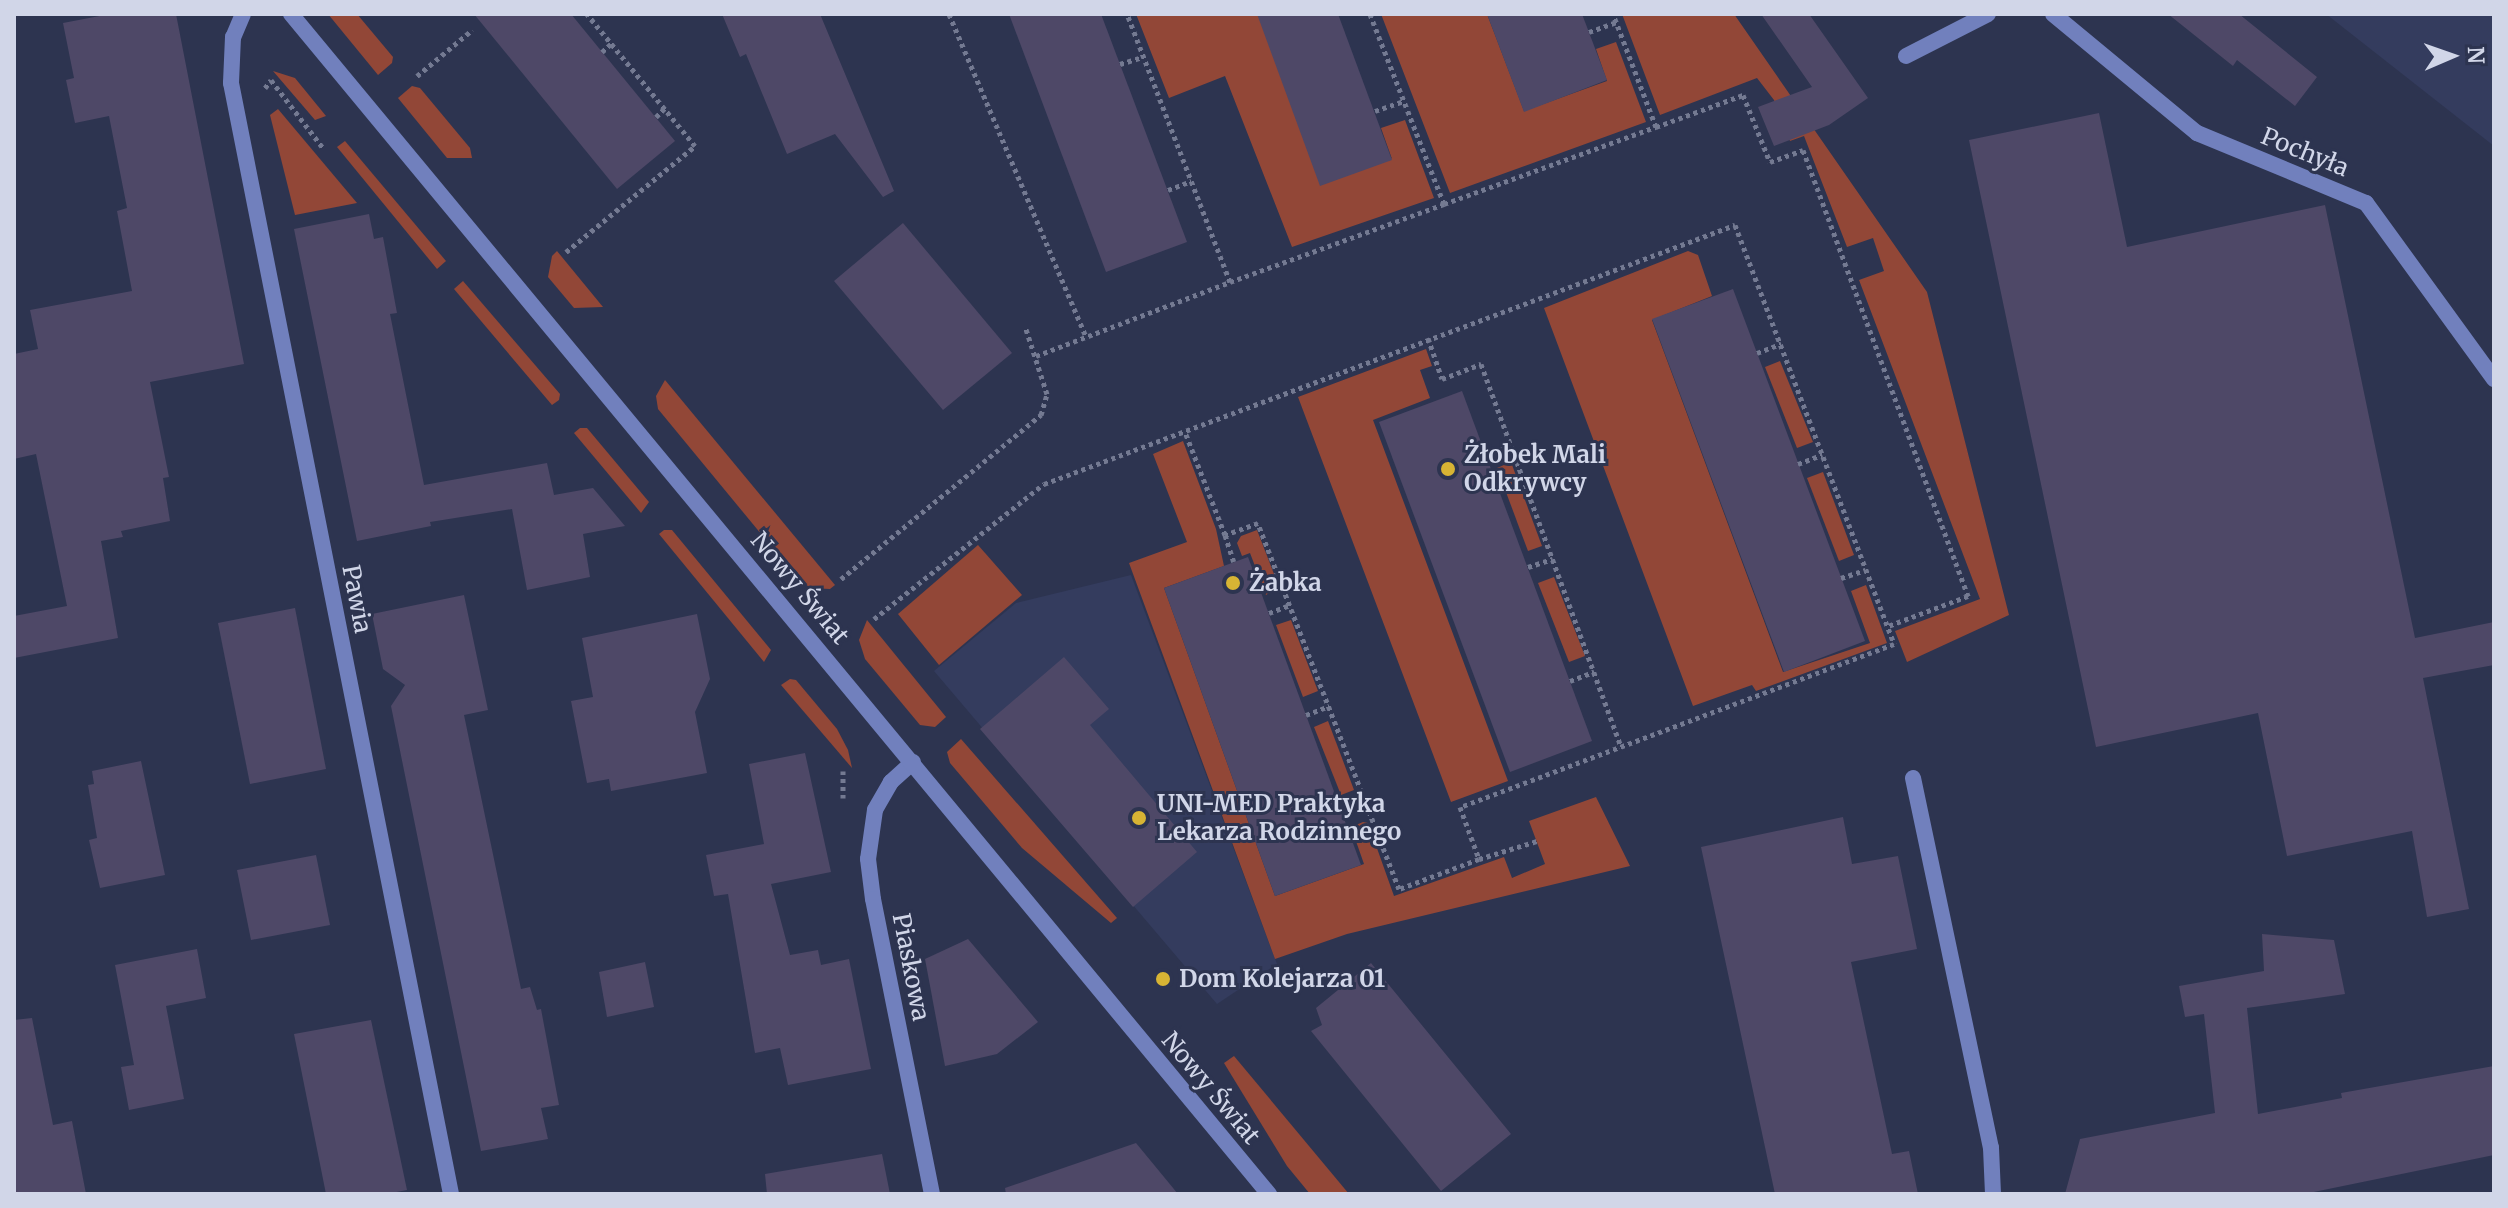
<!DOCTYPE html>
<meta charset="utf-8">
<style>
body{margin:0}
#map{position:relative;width:2508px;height:1208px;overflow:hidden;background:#2d3450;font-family:Merriweather,serif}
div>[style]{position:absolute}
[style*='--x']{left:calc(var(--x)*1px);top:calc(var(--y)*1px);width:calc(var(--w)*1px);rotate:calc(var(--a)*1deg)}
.built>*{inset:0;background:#343c5e}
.green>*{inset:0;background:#924737}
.building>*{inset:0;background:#4e4867}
.path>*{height:5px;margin-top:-2.5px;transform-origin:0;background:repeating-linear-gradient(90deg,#747a92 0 4px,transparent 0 8px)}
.service>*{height:16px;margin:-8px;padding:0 8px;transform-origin:8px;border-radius:8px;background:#7180bd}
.minor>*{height:16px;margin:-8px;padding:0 8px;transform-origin:8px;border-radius:8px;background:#7180bd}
.tertiary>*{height:16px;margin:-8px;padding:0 8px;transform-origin:8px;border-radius:8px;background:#7180bd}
.dots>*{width:22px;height:22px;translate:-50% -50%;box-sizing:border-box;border:4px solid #2d3450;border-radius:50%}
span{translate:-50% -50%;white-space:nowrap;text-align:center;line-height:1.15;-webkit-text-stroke:6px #2d3450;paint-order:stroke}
.street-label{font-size:24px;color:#d1d6e8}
.poi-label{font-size:24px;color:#d1d6e8;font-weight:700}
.left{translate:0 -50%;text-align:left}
.frame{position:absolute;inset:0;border:16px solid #d1d6e8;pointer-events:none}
.north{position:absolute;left:2412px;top:16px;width:80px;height:80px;-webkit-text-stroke:6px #2d3450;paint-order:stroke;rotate:88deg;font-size:22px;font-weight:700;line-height:32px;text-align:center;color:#d1d6e8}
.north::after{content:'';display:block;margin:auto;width:28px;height:36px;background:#d1d6e8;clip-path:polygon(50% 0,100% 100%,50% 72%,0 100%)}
</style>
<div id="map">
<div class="built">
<i style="clip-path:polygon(2326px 14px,2494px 14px,2494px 146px)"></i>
<i style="clip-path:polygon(1131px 575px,1277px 964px,1217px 1004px,934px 671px,1016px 603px)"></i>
</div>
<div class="green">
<i style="clip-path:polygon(328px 14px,357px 14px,393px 57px,392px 63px,378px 75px)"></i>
<i style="clip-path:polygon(1136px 14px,1257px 14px,1392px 159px,1381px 128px,1405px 120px,1434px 198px,1292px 247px,1225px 76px,1169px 98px)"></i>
<i style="clip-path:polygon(1381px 14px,1487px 14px,1524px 111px,1607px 81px,1596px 49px,1616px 42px,1646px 122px,1450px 193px)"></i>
<i style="clip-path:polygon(1622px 14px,1734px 14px,1927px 292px,2009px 615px,1907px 662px,1895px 631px,1980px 599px,1859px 280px,1884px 271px,1873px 238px,1847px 247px,1804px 136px,1790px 141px,1774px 100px,1757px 78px,1660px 115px)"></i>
<i style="clip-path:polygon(273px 71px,295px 78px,326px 116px,315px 120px)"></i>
<i style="clip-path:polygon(412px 86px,420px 88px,470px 148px,472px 158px,447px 158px,398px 98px)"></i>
<i style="clip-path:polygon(278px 109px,357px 203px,295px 215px,270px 115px)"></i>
<i style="clip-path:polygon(345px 141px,446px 261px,437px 269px,337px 147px)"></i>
<i style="clip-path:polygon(557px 251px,603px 307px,574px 308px,548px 277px,552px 256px)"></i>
<i style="clip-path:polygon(1688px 251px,1698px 255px,1712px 296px,1652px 320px,1783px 672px,1870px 643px,1851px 591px,1866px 585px,1887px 643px,1756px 691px,1752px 685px,1693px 706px,1544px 308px)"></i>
<i style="clip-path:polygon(463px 281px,560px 394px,559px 400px,552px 405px,454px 289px)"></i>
<i style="clip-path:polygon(1426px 349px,1432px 366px,1420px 370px,1430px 398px,1373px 420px,1508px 781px,1451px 802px,1298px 397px)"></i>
<i style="clip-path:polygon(1780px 361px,1813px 442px,1797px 448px,1765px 367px)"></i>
<i style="clip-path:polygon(665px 380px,835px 585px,830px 589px,811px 588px,799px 580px,658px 409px,656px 396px)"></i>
<i style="clip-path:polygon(580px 428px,587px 428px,649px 502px,641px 513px,574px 433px)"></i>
<i style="clip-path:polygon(1183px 441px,1216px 529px,1224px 566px,1164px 588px,1275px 896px,1364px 864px,1351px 827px,1363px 822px,1368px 823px,1394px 896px,1504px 857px,1512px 878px,1545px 864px,1529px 821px,1596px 797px,1630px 866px,1347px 934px,1275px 959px,1129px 563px,1187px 542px,1153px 454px)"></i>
<i style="clip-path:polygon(1511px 462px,1542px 546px,1528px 551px,1497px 468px)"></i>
<i style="clip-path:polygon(1823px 472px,1854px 555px,1839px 561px,1807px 478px)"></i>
<i style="clip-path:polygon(664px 530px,672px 530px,771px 650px,764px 662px,659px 534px)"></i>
<i style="clip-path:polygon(1257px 530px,1279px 587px,1266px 595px,1250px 553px,1242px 556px,1237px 543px,1241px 536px)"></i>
<i style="clip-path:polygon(978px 545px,1022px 595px,939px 665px,898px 614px)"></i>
<i style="clip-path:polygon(1554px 577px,1585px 656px,1569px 662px,1538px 583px)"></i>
<i style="clip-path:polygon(867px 620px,946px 717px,935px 727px,920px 725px,865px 659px,859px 640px)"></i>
<i style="clip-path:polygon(1291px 620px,1318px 691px,1303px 697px,1276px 625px)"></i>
<i style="clip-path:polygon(790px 679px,796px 680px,837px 729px,848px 750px,852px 768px,781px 685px)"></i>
<i style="clip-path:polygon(1328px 721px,1354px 790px,1341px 795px,1314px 727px)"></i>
<i style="clip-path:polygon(961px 739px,1117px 918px,1111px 923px,1022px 848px,950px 763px,947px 752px)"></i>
<i style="clip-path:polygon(1234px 1056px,1349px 1194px,1310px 1194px,1287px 1166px,1224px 1063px)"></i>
</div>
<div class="building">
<i style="clip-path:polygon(110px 14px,176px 14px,244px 364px,150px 382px,169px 477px,163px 478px,170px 521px,121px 531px,123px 537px,101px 541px,118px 638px,14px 658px,14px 616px,67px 606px,36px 454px,14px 459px,14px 354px,38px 349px,30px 310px,132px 291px,117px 211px,127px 208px,109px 116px,75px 123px,66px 80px,74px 78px,63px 23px)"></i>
<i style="clip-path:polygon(474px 14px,571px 14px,675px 141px,617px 189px)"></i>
<i style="clip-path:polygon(722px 14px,820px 14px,894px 191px,883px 197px,835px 134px,787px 154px,746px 54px,740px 57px)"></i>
<i style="clip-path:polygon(1009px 14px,1101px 14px,1187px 242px,1106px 272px)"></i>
<i style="clip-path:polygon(1257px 14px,1338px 14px,1392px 160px,1320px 186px)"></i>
<i style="clip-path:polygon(1487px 14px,1582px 14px,1607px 80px,1524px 112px)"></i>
<i style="clip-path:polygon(1761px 14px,1809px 14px,1868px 98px,1829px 125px,1774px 146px,1758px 107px,1812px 87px)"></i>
<i style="clip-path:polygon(2168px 14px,2239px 14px,2317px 77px,2295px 106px,2237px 60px,2233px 66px)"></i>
<i style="clip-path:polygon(2099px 113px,2127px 247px,2325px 205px,2415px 638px,2494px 622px,2494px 665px,2423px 678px,2469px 909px,2427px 917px,2412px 831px,2287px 856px,2258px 713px,2096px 747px,1969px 140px)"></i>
<i style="clip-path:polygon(369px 214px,374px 239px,383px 237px,397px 313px,390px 314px,424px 485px,547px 463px,554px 495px,593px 488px,625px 526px,583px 534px,590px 577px,527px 590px,512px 509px,430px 522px,431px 526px,357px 541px,294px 229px)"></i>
<i style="clip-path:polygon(903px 223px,1012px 353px,943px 410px,834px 281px)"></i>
<i style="clip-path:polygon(1733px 289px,1865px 641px,1784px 672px,1652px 319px)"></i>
<i style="clip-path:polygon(1462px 391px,1592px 741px,1510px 772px,1379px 422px)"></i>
<i style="clip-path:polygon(1248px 557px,1361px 865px,1275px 896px,1164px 588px)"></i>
<i style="clip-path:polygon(464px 595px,488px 710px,464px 715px,521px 989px,530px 987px,537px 1010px,541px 1009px,559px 1105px,541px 1108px,548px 1139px,481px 1151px,391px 706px,405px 685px,383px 669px,372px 614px)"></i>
<i style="clip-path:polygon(295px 608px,326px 769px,250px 784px,218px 623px)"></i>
<i style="clip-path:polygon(697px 614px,710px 679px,695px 712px,707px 773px,611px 791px,609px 779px,587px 783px,571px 701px,593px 697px,582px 638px)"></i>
<i style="clip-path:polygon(1064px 657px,1109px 709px,1090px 725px,1197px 852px,1133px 907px,980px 729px)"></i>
<i style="clip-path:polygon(805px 753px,831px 872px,771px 884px,790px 955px,818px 950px,821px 965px,849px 959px,871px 1069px,788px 1085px,780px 1048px,755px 1053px,728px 894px,714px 896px,706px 855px,764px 844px,749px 764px)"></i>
<i style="clip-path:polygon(141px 761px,165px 875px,100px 888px,89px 840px,97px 838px,88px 785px,94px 784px,92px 771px)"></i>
<i style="clip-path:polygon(1843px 817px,1852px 864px,1898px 856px,1917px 949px,1851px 962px,1892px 1154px,1909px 1151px,1918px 1194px,1775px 1194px,1701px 847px)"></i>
<i style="clip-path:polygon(316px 855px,330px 925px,251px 940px,237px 870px)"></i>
<i style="clip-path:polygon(2262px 934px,2334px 940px,2345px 994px,2247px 1008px,2258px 1114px,2342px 1098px,2341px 1093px,2494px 1066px,2494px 1155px,2304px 1194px,2065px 1194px,2080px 1139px,2215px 1113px,2204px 1014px,2185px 1017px,2179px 986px,2264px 971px)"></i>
<i style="clip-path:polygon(968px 939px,1038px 1022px,997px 1054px,945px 1066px,925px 959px)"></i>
<i style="clip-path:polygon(197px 949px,206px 998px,166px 1006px,184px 1099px,129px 1110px,121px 1067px,134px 1065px,115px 965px)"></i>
<i style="clip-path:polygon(645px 962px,654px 1007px,607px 1017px,599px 972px)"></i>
<i style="clip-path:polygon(1371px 963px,1511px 1134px,1441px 1191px,1311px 1031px,1322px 1025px,1316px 1008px)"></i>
<i style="clip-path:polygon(32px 1018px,53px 1125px,72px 1121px,86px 1194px,14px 1194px,14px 1020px)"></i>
<i style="clip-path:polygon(371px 1020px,407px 1190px,386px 1194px,326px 1194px,294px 1034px)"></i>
<i style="clip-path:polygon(1136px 1143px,1178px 1194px,1006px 1194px,1005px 1188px)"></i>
<i style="clip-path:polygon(882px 1154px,890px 1194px,767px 1194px,765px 1174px)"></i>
</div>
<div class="path">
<i style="--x:949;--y:14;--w:351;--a:67"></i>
<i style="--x:1589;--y:32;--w:29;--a:-20"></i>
<i style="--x:602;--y:52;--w:12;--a:-42"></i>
<i style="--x:1120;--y:64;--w:24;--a:-17"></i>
<i style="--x:417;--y:76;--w:72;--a:-39.9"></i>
<i style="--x:265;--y:88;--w:10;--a:-53"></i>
<i style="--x:271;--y:80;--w:86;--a:52.6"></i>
<i style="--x:1375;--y:111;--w:31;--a:-19"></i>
<i style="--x:656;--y:117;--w:13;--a:-45"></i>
<i style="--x:1656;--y:127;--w:93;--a:-20.2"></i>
<i style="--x:1743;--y:95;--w:72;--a:68.1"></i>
<i style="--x:1770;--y:162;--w:35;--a:-20"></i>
<i style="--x:1803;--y:150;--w:476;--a:69.7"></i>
<i style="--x:1968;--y:596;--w:85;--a:159.4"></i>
<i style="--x:1168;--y:190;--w:25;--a:-21"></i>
<i style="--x:1444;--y:204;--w:226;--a:-20"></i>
<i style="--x:1656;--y:127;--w:121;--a:-110.8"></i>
<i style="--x:566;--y:252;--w:167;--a:-39.4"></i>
<i style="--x:695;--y:146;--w:171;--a:-129.3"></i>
<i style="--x:1230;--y:282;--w:228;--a:-20"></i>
<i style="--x:1444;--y:204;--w:204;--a:-111.3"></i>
<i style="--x:1428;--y:338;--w:43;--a:71.1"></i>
<i style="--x:1442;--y:379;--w:42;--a:-21"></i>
<i style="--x:1481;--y:364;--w:408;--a:69.9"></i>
<i style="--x:1757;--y:353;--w:26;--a:-21"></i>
<i style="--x:1036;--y:356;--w:208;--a:-20.9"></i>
<i style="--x:1230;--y:282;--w:287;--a:-111"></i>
<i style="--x:1486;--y:456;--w:27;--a:-24"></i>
<i style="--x:1798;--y:464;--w:26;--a:-21"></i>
<i style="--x:1225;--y:535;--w:28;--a:72"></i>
<i style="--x:1528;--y:567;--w:26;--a:-18"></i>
<i style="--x:1841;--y:578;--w:26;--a:-18"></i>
<i style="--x:841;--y:579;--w:259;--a:-39.4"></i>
<i style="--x:1041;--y:415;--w:22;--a:-74"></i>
<i style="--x:1047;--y:394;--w:71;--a:-107.9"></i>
<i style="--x:1269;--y:613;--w:22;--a:-21"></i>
<i style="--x:874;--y:619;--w:217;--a:-38.5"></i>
<i style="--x:1044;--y:484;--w:738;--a:-20.55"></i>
<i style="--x:1735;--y:225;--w:448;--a:69.2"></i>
<i style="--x:1894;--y:644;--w:464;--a:159.4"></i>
<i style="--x:1460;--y:807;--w:55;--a:69.9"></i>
<i style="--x:1479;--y:859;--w:85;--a:159.4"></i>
<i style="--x:1399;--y:889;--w:392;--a:-111.1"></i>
<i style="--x:1258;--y:523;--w:35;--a:160"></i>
<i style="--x:1225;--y:535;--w:110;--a:-111.2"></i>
<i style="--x:1570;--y:681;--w:26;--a:-21"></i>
<i style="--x:1306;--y:715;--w:25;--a:-21"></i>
<i style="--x:843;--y:798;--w:27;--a:-90"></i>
<i style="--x:1342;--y:813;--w:24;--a:-19"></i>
<i style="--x:1479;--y:859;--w:61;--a:-17.2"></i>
</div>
<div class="service">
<i style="--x:1913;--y:778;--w:378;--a:78.1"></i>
<i style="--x:1991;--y:1148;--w:46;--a:87.5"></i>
</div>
<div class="minor">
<i style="--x:243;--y:14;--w:25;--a:113"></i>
<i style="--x:233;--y:37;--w:46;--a:92.5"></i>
<i style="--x:231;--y:83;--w:1133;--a:78.8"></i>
<i style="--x:2053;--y:14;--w:187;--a:39.6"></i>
<i style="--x:2197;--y:133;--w:183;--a:22.5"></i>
<i style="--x:2366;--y:203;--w:218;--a:54"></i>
<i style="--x:1906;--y:56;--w:92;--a:-27.1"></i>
<i style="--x:913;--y:762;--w:30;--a:138"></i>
<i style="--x:891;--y:782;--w:32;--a:120"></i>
<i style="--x:875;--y:810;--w:49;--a:98.1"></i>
<i style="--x:868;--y:859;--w:40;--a:82.9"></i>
<i style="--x:873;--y:899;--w:301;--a:78.7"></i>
</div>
<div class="tertiary">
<i style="--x:291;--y:14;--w:1533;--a:50.35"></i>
</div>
<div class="dots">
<i style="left:1448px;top:469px;background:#d7b434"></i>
<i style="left:1233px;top:583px;background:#d7b434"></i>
<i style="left:1139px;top:818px;background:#d7b434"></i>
<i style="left:1163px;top:979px;background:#d7b434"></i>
</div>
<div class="street-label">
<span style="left:2305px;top:152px;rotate:22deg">Pochyła</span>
<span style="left:800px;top:588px;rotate:50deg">Nowy Świat</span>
<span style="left:357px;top:599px;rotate:79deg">Pawia</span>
<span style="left:911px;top:967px;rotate:79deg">Piaskowa</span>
<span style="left:1211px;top:1088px;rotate:50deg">Nowy Świat</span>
</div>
<div class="poi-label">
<span class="left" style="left:1464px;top:469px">Żłobek Mali<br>Odkrywcy</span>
<span class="left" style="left:1249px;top:583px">Żabka</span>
<span class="left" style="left:1157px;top:818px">UNI-MED Praktyka<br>Lekarza Rodzinnego</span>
<span class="left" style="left:1179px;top:979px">Dom Kolejarza 01</span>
</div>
<div class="frame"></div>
<div class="north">N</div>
</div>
